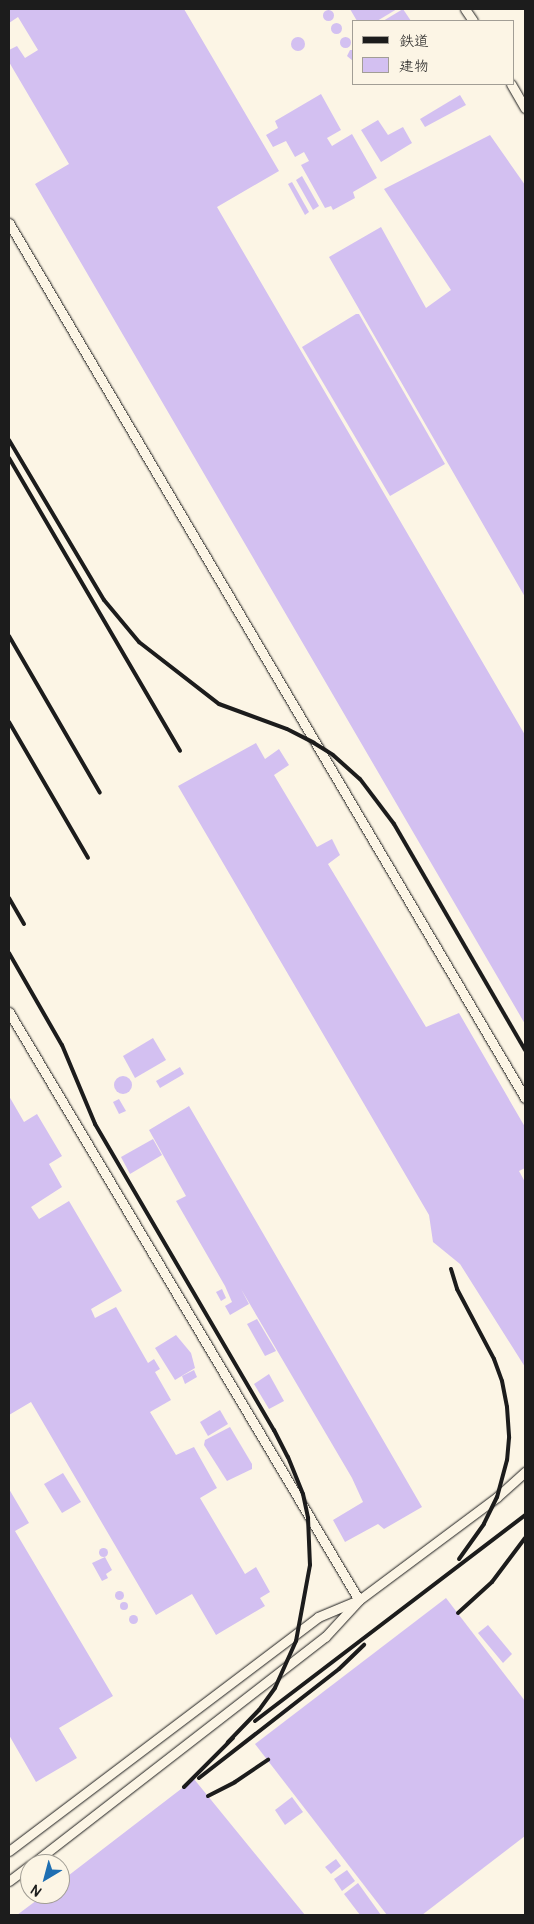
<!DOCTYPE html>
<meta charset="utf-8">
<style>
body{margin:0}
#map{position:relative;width:534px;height:1924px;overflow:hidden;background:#fcf5e5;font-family:Pangolin,"Klee One",sans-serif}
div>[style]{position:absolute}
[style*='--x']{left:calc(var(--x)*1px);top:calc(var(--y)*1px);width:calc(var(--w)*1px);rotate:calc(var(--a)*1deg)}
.building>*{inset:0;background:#d3c0f1}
.round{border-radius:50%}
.roads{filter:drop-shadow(0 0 1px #1c1c1c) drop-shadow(0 0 1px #1c1c1c)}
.service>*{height:9px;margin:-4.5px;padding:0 4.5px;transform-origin:4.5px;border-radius:4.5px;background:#fcf5e5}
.rail>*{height:4px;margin:-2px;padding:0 2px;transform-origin:2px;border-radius:2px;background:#1c1c1c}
span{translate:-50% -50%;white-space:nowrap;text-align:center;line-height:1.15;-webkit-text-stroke:5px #fcf5e5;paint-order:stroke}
.frame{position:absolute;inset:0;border:10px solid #1c1c1c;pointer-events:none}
.legend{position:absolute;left:352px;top:20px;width:162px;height:65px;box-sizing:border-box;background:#fcf5e5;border:1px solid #a29e95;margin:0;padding:6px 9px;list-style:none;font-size:15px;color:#1c1c1c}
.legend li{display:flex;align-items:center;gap:10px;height:25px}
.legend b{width:25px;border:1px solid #a29e95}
.north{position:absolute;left:20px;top:1854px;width:50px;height:50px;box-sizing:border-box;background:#fcf5e5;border:1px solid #a29e95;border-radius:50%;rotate:217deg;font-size:14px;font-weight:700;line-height:20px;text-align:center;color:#1c1c1c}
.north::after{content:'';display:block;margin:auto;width:18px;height:22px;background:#1f6fb2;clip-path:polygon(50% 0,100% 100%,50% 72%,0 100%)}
</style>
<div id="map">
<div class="building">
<i style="clip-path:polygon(9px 9px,184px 9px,279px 171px,217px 207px,525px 735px,525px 1024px,35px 184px,69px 164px,9px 62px,9px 50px,17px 46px,25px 58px,38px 50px,18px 17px,9px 23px)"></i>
<i style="clip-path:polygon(350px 9px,397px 9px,377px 21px,357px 21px)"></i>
<i style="clip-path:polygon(403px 9px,411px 21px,383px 21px)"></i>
<i class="round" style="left:322.5px;top:9.5px;width:11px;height:11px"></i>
<i class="round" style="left:330.5px;top:22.5px;width:11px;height:11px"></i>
<i class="round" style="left:291px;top:37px;width:14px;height:14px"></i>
<i class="round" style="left:339.5px;top:36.5px;width:11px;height:11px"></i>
<i style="clip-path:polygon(350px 50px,353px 50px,353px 61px,347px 56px)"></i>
<i style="clip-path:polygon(321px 94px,341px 130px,327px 138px,332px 146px,352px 134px,377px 178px,353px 192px,355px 198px,333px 210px,331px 206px,325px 208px,301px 165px,309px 161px,304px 152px,295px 157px,286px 141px,273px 147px,266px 135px,278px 128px,275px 121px)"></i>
<i style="clip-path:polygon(460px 95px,466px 105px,425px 127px,420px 119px)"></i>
<i style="clip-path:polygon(378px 120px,388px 135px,403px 127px,412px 143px,381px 162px,361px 130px)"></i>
<i style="clip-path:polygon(490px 135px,525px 185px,525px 597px,329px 257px,381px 227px,426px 308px,451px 290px,384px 189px)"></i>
<i style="clip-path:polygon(302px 176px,319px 206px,313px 210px,296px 180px)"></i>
<i style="clip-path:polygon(292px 182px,309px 212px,305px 215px,288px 184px)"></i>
<i style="clip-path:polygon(356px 314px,359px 314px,445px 464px,390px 496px,302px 347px)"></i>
<i style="clip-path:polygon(256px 743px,265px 759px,279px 749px,289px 765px,274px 775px,317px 847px,332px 839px,340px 855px,328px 864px,426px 1027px,459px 1013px,525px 1127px,525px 1168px,519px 1171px,525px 1182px,525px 1367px,460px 1264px,433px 1242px,429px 1215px,178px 786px)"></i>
<i style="clip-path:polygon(153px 1038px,166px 1060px,135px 1078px,123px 1056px)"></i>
<i style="clip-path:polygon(180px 1067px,184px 1074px,160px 1088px,156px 1081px)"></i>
<i class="round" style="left:114px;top:1076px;width:18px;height:18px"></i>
<i style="clip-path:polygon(9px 1096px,24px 1122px,37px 1114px,62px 1156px,49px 1164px,62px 1187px,31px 1207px,39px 1219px,69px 1201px,122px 1291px,91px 1309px,95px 1318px,116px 1307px,148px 1363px,154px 1359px,160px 1369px,155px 1372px,171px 1400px,150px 1412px,176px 1455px,194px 1447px,217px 1488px,200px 1498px,245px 1574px,256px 1567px,270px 1592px,260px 1598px,265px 1606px,216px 1635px,192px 1594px,156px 1615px,31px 1402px,9px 1415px)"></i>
<i style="clip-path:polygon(119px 1099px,126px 1111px,119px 1114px,113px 1102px)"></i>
<i style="clip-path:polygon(189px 1106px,422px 1507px,384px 1529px,378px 1524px,345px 1542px,333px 1520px,363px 1502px,352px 1478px,241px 1289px,249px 1304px,230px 1315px,225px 1306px,232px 1302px,225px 1286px,176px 1201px,186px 1196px,149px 1130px)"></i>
<i style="clip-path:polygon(153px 1139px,162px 1155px,130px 1174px,121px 1157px)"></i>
<i style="clip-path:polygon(222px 1289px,226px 1298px,221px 1301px,216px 1292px)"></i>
<i style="clip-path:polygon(257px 1319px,276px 1351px,265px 1356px,247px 1324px)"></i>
<i style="clip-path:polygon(176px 1335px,191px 1353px,195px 1368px,175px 1380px,155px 1348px)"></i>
<i style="clip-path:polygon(194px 1370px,197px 1377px,185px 1384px,182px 1376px)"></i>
<i style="clip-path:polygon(269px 1374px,284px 1401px,269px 1409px,254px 1384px)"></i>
<i style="clip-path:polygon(220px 1410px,228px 1424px,208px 1436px,200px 1422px)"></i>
<i style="clip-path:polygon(230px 1427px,252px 1464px,252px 1469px,227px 1481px,204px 1445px,205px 1440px)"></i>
<i style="clip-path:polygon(63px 1473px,81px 1502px,62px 1513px,44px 1484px)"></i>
<i style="clip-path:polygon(9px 1489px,29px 1523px,15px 1531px,113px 1696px,59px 1728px,77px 1758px,36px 1782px,9px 1735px)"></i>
<i class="round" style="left:98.5px;top:1547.5px;width:9px;height:9px"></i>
<i style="clip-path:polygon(105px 1557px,112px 1570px,106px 1574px,108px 1578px,102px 1581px,92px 1563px)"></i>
<i class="round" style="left:114.5px;top:1590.5px;width:9px;height:9px"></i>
<i style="clip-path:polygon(446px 1598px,525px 1701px,525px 1836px,422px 1915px,387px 1915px,255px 1744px)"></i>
<i class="round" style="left:120px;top:1602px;width:8px;height:8px"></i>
<i class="round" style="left:128.5px;top:1614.5px;width:9px;height:9px"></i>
<i style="clip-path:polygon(488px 1625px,512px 1654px,503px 1663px,478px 1633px)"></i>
<i style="clip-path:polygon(194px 1779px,305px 1915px,17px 1915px,45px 1894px,60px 1894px,60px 1882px)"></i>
<i style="clip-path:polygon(292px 1797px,303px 1812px,285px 1825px,275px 1810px)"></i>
<i style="clip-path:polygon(336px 1859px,341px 1866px,331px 1874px,325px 1867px)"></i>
<i style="clip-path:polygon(347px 1870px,355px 1881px,342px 1891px,334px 1879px)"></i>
<i style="clip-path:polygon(358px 1883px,381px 1915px,360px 1915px,344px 1894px)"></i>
</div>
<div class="roads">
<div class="service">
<i style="--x:465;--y:9;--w:14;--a:56"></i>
<i style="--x:511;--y:84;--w:28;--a:60"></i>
<i style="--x:9;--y:223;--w:1016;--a:59.47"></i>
<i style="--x:9;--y:1012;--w:684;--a:59.24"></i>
<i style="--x:9;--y:1851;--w:388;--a:-37.1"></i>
<i style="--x:318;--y:1617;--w:41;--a:-22.8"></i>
<i style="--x:32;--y:1864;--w:371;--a:-37.8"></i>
<i style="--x:325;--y:1637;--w:50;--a:-47.4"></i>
<i style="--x:359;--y:1600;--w:172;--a:-36.7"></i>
<i style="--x:497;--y:1497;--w:38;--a:-42"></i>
<i style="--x:9;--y:1881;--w:26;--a:-37"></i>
</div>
</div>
<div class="rail">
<i style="--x:9;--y:440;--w:186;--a:59.3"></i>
<i style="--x:104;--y:600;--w:55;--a:50.2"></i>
<i style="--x:139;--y:642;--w:101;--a:37.8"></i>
<i style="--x:219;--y:704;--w:72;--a:20.2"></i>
<i style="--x:287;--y:729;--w:30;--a:27"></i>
<i style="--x:314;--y:743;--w:22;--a:32"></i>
<i style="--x:333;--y:755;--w:36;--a:42"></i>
<i style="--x:360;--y:779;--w:56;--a:52.9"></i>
<i style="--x:394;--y:824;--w:261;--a:59.9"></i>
<i style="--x:9;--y:458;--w:339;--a:59.7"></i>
<i style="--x:9;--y:636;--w:181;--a:59.9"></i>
<i style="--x:9;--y:722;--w:157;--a:59.8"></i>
<i style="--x:9;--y:898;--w:30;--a:60"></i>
<i style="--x:9;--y:953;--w:106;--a:60.1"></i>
<i style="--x:62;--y:1045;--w:86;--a:67.3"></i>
<i style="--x:95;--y:1124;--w:355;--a:59.7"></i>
<i style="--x:274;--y:1430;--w:30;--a:63"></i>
<i style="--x:288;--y:1457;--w:40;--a:68"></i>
<i style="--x:303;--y:1494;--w:25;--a:78"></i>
<i style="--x:308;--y:1518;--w:47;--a:87.6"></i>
<i style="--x:310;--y:1565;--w:77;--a:100.4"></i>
<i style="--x:296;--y:1641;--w:51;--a:114.1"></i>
<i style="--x:275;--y:1688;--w:27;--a:126"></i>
<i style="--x:259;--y:1710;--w:45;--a:134.1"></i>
<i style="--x:451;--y:1269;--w:21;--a:73"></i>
<i style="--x:457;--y:1289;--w:79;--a:62.1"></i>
<i style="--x:494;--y:1359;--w:23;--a:70"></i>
<i style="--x:502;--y:1381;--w:26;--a:79"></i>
<i style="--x:507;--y:1407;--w:31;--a:86"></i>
<i style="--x:509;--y:1438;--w:22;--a:95"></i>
<i style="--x:507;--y:1460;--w:38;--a:105"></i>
<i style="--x:497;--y:1497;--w:30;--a:116"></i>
<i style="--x:484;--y:1524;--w:43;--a:125.5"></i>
<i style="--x:458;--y:1613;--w:46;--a:-42.4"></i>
<i style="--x:492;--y:1582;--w:55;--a:-53.1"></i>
<i style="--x:255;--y:1721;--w:340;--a:-37.3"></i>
<i style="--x:199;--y:1778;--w:177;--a:-37.9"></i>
<i style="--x:339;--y:1669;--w:35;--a:-44"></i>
<i style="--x:184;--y:1787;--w:69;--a:-45"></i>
<i style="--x:208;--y:1796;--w:30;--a:-27"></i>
<i style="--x:235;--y:1782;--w:40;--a:-34"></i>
</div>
<div class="frame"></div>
<ul class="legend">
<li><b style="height:6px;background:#1c1c1c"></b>鉄道</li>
<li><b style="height:14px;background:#d3c0f1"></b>建物</li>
</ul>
<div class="north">N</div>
</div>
